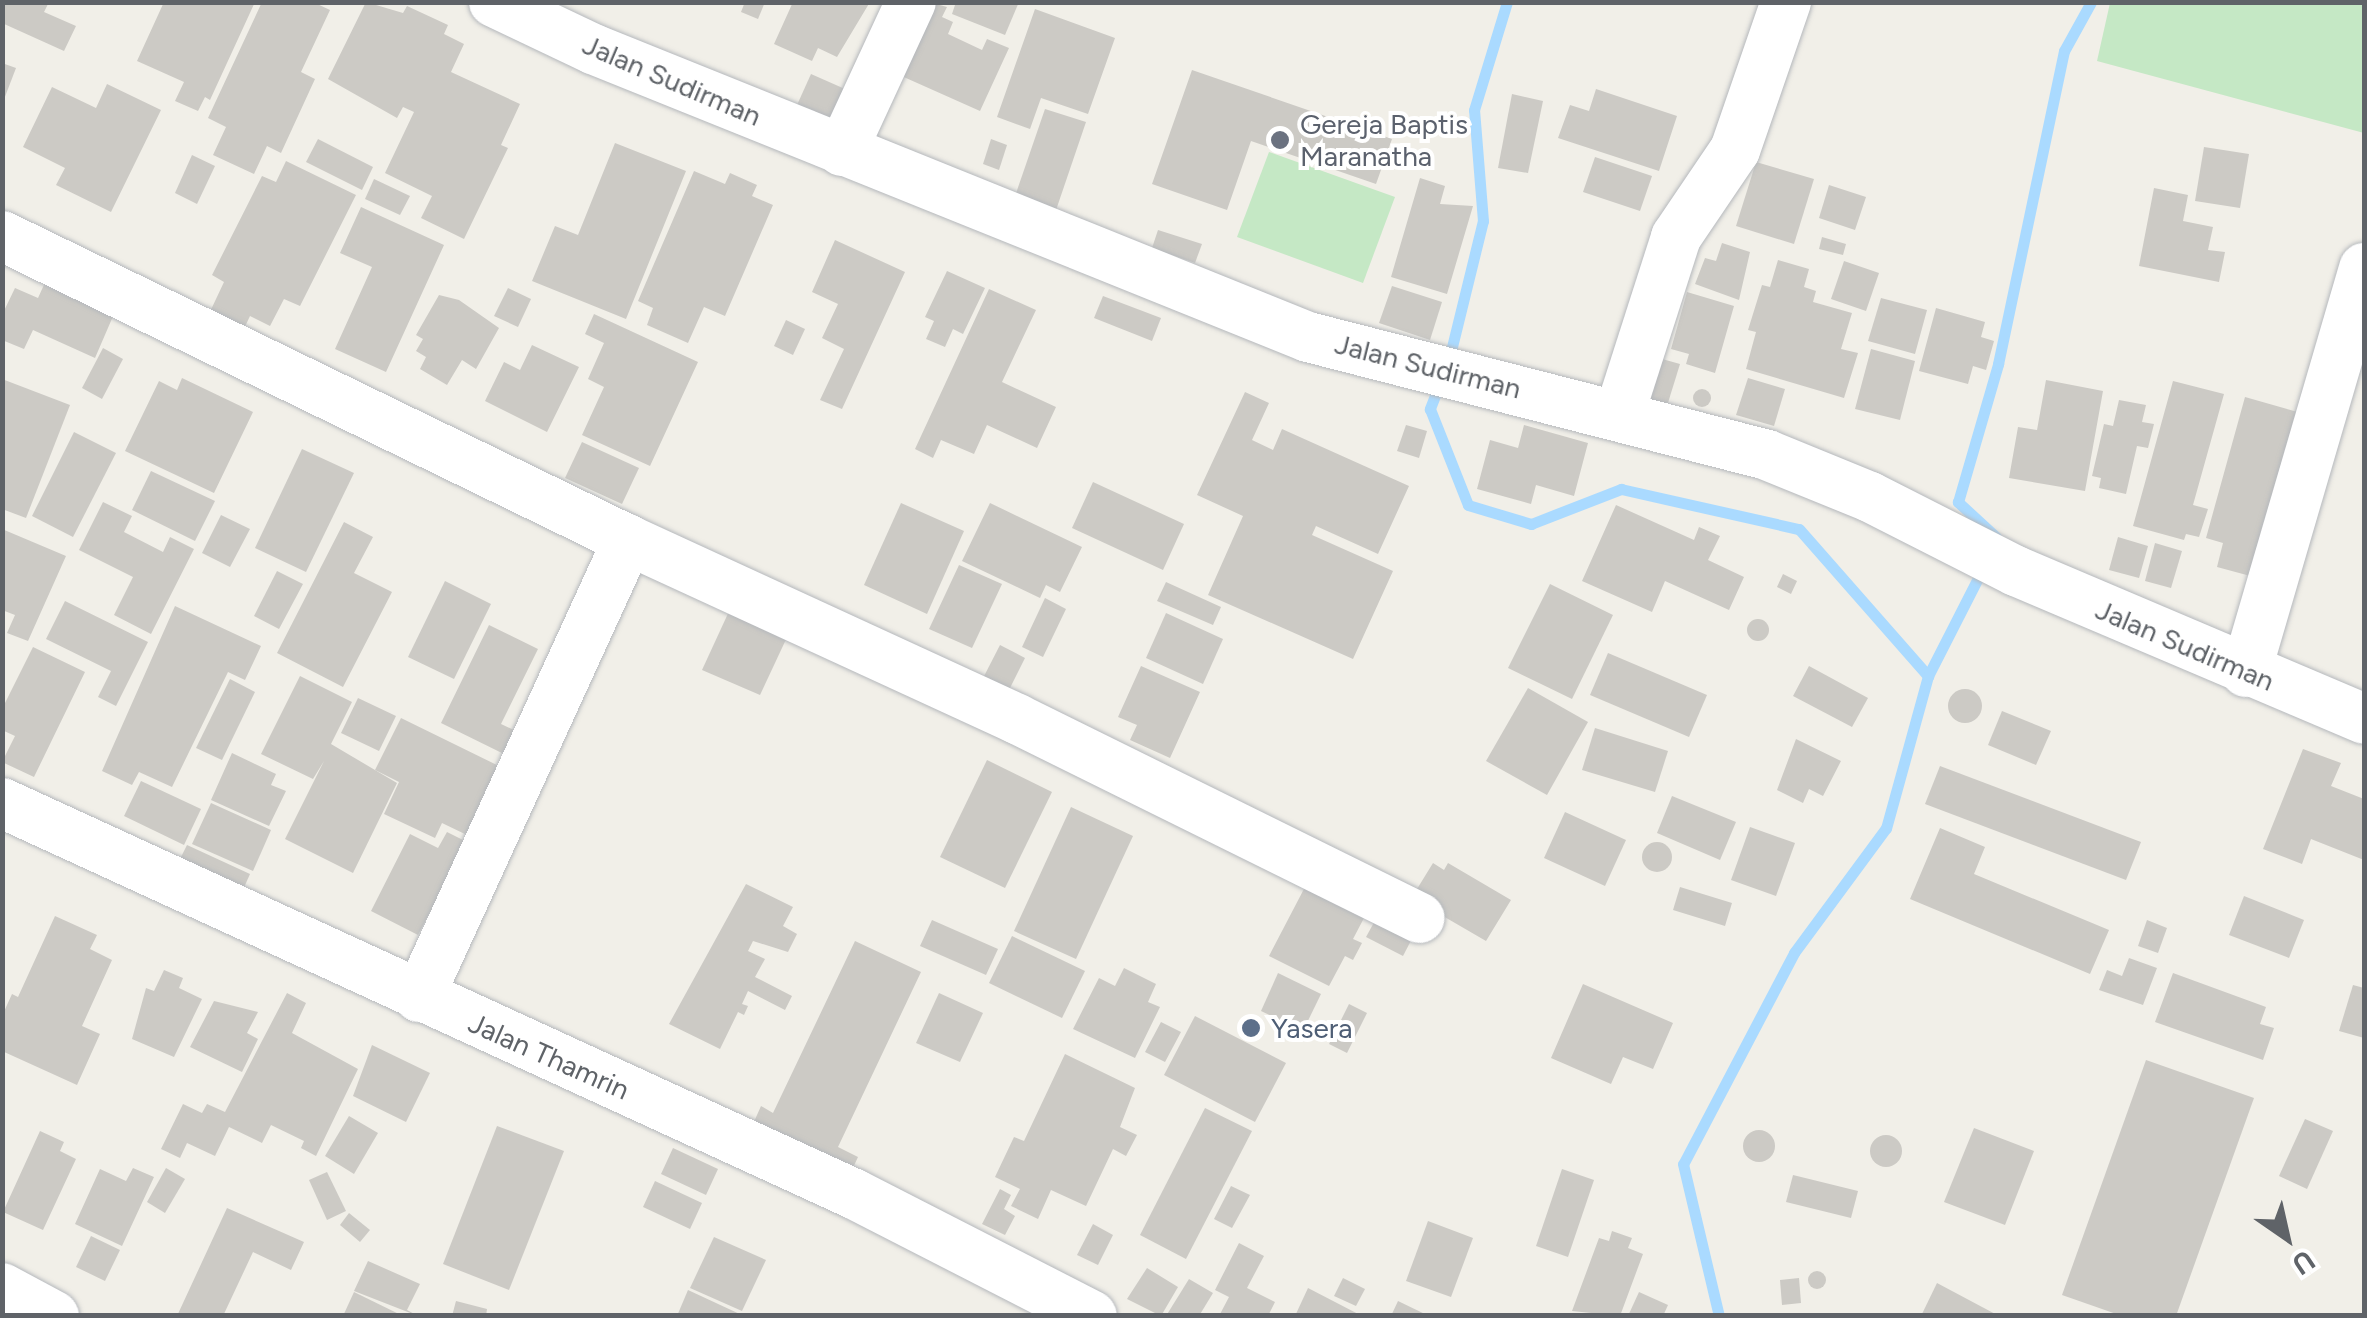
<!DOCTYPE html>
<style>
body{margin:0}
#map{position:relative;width:2367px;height:1318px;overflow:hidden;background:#f1efe8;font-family:Figtree,sans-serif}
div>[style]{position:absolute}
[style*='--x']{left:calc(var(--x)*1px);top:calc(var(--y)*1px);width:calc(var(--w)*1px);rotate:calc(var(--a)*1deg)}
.green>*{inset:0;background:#c5e8c5}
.stream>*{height:11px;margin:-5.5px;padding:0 5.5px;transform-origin:5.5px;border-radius:5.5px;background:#aadaff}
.building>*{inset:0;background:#cccac5}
.round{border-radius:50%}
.roads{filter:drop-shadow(0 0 2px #b5b8bc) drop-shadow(0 0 2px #b5b8bc)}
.minor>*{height:50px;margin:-25px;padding:0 25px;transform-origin:25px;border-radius:25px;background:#fff}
.dots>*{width:28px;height:28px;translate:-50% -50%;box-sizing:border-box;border:5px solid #fff;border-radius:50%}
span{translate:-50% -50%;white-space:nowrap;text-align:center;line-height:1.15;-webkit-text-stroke:8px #fff;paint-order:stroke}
.street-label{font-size:28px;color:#5f6368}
.worship-label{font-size:28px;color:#5b616d}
.left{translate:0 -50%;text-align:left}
.service-label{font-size:28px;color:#4e5e75}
.frame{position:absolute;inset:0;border:5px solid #5f6368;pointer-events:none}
.north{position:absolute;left:2237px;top:1188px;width:100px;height:100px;-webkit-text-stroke:8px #fff;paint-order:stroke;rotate:146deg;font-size:28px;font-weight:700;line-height:40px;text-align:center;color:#5f6368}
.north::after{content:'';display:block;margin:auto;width:35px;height:45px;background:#5f6368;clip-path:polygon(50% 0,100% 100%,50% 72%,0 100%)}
</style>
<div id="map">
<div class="green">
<i style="clip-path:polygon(2110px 3px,2364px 3px,2364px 133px,2097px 61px)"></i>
<i style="clip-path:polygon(1269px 152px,1395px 197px,1363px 283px,1237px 237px)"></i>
</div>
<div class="stream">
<i style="--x:1449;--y:359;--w:142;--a:-76.2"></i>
<i style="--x:1483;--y:221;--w:111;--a:-94.6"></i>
<i style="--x:1474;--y:110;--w:113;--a:-73"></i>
<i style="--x:1439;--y:385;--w:26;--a:111"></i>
<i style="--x:1430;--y:409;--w:103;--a:68.4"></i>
<i style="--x:1468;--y:505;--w:66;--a:16.8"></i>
<i style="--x:1531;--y:524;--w:97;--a:-21.3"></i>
<i style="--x:1621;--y:489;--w:182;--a:12.7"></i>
<i style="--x:1799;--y:529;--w:196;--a:48.7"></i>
<i style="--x:1928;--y:676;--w:158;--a:105.4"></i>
<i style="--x:1886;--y:828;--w:155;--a:126.4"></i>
<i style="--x:1794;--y:953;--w:238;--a:117.7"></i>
<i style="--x:1683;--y:1164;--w:156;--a:76.7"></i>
<i style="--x:1996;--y:537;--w:52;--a:-137.4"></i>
<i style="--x:1958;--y:502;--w:144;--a:-73.8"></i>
<i style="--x:1998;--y:364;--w:320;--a:-78.1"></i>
<i style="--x:2064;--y:51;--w:56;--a:-61.1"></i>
<i style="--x:1928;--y:676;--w:123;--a:-63"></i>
</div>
<div class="building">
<i style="clip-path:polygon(2px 2px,49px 2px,44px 12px,76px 26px,64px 51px,2px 23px)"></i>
<i style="clip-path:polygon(164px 2px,255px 2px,210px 100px,205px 97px,198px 111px,175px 101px,184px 82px,137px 61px)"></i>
<i style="clip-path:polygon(262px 2px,313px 2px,330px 10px,301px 72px,315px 79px,281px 153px,267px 146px,254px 174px,213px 155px,226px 127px,208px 118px)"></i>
<i style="clip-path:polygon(366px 2px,403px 13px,407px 6px,448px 25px,444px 34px,464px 44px,451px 72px,520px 104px,501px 145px,508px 148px,464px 239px,421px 218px,432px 196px,385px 173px,414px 112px,403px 107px,397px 118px,328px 79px)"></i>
<i style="clip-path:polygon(745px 2px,765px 2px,758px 19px,741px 12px)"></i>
<i style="clip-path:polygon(793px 2px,870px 2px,837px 57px,818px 48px,812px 61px,774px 44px)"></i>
<i style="clip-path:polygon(929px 2px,947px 7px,942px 17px,953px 22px,948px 34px,982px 50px,987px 39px,1009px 48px,980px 111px,897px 74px)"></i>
<i style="clip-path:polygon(956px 2px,1019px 2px,1005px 35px,952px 14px)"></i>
<i style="clip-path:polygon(1035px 9px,1115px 38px,1088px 114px,1041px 98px,1030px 129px,997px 117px)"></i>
<i style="clip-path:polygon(2px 63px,16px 68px,3px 102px,2px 102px)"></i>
<i style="clip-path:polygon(1192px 70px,1392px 139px,1376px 184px,1251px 141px,1227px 210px,1152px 184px)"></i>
<i style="clip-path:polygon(811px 74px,845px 89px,830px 120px,797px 105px)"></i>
<i style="clip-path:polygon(107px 84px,161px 110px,111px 212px,56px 185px,65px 168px,23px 147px,52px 87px,96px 108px)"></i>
<i style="clip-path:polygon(1596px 89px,1677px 116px,1659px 171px,1558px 138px,1570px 105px,1589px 111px)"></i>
<i style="clip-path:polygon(1512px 94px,1543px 101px,1528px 173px,1498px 168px)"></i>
<i style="clip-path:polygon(1045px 109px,1086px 122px,1054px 216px,1013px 202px)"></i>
<i style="clip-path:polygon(318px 139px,373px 167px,362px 190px,306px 162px)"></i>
<i style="clip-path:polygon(991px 139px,1007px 145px,999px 170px,983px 164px)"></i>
<i style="clip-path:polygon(615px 143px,686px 171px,626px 319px,532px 281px,555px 226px,578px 235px)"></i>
<i style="clip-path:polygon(2204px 147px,2249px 154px,2240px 208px,2195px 201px)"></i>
<i style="clip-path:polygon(192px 155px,215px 166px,197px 204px,175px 193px)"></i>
<i style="clip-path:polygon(1595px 157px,1652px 176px,1640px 211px,1583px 192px)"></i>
<i style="clip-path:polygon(286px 161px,356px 195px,300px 306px,284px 299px,270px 326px,250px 316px,242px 333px,208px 316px,224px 282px,212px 275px,262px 176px,276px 182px)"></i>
<i style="clip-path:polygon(1756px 162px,1814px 179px,1794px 244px,1736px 226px)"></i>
<i style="clip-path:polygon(694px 171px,725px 184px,730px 173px,757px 185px,752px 196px,773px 205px,725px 316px,704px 307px,688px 343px,647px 325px,653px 308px,638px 301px)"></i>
<i style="clip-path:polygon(1420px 178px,1445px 186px,1440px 204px,1473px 206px,1447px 294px,1391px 277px)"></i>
<i style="clip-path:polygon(374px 179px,410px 196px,400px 215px,365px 199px)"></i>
<i style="clip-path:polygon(1829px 185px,1866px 197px,1855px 230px,1819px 218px)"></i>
<i style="clip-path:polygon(2154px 188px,2188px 195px,2183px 221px,2213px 227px,2208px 250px,2225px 252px,2219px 282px,2139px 266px)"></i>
<i style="clip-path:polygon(361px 207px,444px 245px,386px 372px,335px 349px,372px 267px,340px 253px)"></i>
<i style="clip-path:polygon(1158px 230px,1202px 244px,1195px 263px,1152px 248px)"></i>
<i style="clip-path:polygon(1822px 237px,1846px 244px,1843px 255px,1819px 249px)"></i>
<i style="clip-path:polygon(835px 240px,905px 272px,842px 409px,820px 400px,844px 349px,822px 338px,838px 304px,812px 292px)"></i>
<i style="clip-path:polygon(1722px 243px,1750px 252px,1739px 300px,1695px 284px,1705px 258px,1716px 261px)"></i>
<i style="clip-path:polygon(1778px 260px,1809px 269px,1804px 287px,1816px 291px,1813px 302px,1852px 313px,1841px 349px,1858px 353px,1844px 398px,1746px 369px,1756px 332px,1748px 330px,1762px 285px,1770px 287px)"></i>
<i style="clip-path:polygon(1844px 261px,1879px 273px,1866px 311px,1831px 299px)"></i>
<i style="clip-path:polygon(947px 271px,985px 288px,963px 334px,953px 329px,945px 347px,926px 339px,934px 321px,925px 317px)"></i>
<i style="clip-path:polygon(48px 276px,117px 307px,95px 358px,33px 330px,24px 349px,2px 340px,2px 315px,15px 288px,38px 298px)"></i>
<i style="clip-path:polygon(1392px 286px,1442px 302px,1430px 340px,1379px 323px)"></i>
<i style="clip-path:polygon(508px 288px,531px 299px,518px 327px,494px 316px)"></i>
<i style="clip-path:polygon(989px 289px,1036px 310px,1002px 382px,1056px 407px,1037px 448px,987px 425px,974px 454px,941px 440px,933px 458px,915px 449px)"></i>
<i style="clip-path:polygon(1687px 292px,1734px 306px,1715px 373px,1686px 364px,1689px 354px,1671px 349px)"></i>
<i style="clip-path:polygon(439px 295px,459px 300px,499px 328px,476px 369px,462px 360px,447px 385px,420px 369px,426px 357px,416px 351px,423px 339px,416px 335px)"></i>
<i style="clip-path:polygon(1103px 296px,1161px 318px,1152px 341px,1094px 318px)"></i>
<i style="clip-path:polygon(1881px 298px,1927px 310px,1915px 354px,1868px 341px)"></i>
<i style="clip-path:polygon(1936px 308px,1985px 322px,1981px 337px,1994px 341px,1986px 370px,1973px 366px,1968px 384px,1919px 371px)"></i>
<i style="clip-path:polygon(594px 314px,698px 362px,650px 466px,582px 435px,604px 387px,588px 379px,604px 343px,585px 334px)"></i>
<i style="clip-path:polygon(786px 320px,805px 329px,793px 355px,774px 346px)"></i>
<i style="clip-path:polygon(532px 345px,579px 367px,547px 432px,485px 401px,504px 362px,520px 370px)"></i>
<i style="clip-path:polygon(103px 348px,123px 359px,102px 399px,82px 388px)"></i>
<i style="clip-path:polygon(1871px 349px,1915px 361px,1900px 420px,1855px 409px)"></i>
<i style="clip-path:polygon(1655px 357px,1680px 364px,1667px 406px,1643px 399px)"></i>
<i style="clip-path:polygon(182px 378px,253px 412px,214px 493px,125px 451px,159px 381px,177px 390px)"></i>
<i style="clip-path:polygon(1748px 378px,1785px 389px,1774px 426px,1736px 415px)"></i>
<i style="clip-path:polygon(2px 379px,70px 405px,26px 518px,2px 509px)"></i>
<i style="clip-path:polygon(2046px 380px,2103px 391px,2085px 491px,2009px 478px,2018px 427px,2037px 430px)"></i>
<i style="clip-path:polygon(2173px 381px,2224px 394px,2193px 505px,2208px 509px,2199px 537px,2186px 534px,2184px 540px,2133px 526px)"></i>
<i class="round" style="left:1693px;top:389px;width:18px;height:18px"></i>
<i style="clip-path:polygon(1245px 392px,1269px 403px,1252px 440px,1273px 450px,1282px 429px,1409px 486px,1378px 554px,1316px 526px,1312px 535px,1393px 571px,1353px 659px,1208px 595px,1243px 516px,1197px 495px)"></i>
<i style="clip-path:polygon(2245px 397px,2301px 413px,2254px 577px,2217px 567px,2223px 543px,2206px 538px)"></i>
<i style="clip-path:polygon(2119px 400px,2146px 405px,2142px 422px,2154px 424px,2148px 448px,2137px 446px,2126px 494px,2099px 488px,2101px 478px,2092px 476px,2104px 424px,2113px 426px)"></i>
<i style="clip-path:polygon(1406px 425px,1427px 431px,1419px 458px,1397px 451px)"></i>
<i style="clip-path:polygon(1524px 425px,1588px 443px,1574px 496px,1536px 485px,1531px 504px,1477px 489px,1490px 440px,1518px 448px)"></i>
<i style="clip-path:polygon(74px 432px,116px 453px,73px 537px,32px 516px)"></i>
<i style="clip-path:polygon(582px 442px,639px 468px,622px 504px,565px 478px)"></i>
<i style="clip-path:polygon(302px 449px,354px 473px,306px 572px,255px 548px)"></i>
<i style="clip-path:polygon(151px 471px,215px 501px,195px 541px,132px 510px)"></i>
<i style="clip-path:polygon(1093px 482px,1184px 524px,1163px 570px,1072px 528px)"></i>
<i style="clip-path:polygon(103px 502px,132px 516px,124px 532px,163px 552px,170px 537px,194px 549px,151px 634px,114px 615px,133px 577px,79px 550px)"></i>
<i style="clip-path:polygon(901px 503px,964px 531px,927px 614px,864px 585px)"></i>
<i style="clip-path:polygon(990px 503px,1082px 547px,1060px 592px,1046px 585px,1040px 598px,962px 561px)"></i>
<i style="clip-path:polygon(1616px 505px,1694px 540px,1699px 527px,1720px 536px,1708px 560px,1744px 577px,1729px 610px,1665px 581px,1652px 612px,1582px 581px)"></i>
<i style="clip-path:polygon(221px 515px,250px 529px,230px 567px,202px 553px)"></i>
<i style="clip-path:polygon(344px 522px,373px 537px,354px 573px,392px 592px,343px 687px,277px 653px)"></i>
<i style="clip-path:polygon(2px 529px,66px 556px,28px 641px,7px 633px,15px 615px,2px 610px)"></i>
<i style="clip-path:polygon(2118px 537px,2148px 546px,2139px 578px,2109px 570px)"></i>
<i style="clip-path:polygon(2155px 543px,2182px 551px,2171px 588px,2145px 581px)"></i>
<i style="clip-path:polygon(959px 565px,1002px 584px,972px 648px,929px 629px)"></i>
<i style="clip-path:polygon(277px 571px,303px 584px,279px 629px,254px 616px)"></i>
<i style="clip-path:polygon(1783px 574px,1797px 581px,1791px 594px,1777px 587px)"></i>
<i style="clip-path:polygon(445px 581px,491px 604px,454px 679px,408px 657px)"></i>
<i style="clip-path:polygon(1166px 582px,1221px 607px,1213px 625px,1157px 601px)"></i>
<i style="clip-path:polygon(1550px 584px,1613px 615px,1572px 699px,1508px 668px)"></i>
<i style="clip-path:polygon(1045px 598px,1066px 609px,1043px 657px,1022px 647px)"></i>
<i style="clip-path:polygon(65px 601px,148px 642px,116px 706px,98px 697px,111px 671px,46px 639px)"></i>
<i style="clip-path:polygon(175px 606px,261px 646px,245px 680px,228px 672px,172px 787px,139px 772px,132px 785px,102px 771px)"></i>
<i style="clip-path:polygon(731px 607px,789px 633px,760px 695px,702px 670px)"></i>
<i style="clip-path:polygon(1166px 613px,1223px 639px,1203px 684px,1146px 658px)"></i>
<i class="round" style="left:1747px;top:619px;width:22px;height:22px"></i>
<i style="clip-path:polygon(489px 625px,538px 649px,501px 724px,525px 735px,514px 759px,441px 723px)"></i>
<i style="clip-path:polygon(1000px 645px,1025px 658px,1006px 696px,980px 684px)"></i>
<i style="clip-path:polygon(33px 647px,85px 672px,34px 777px,2px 762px,15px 736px,2px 730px,2px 709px)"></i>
<i style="clip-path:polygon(1608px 653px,1707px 695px,1689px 737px,1590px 695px)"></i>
<i style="clip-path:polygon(1141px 666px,1200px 692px,1170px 758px,1130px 740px,1137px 725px,1118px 717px)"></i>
<i style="clip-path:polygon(1809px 666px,1868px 698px,1852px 727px,1793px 696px)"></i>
<i style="clip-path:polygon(300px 676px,352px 702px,331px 744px,397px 783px,353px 873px,285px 839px,324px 761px,313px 779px,261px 754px)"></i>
<i style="clip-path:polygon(230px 679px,255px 692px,222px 760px,196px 748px)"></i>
<i style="clip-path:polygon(1528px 688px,1588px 722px,1547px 795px,1486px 761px)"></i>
<i class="round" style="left:1948px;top:689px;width:34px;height:34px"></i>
<i style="clip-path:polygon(358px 698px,396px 716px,379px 751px,341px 733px)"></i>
<i style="clip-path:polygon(2002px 711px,2051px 731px,2036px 765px,1988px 745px)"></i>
<i style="clip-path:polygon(401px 718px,503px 768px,469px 836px,442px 823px,435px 838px,384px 814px,399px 782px,375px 770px)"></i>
<i style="clip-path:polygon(1595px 728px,1668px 751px,1655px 792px,1582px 770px)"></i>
<i style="clip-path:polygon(1796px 739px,1841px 761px,1823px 796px,1809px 789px,1803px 803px,1777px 790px)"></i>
<i style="clip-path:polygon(2303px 749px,2341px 763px,2331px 786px,2364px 799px,2364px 860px,2311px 839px,2302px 864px,2263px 849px)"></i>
<i style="clip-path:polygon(232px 753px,276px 774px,271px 785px,286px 791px,269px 826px,211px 800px)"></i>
<i style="clip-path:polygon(987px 760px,1052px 792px,1005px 888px,940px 857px)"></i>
<i style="clip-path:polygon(1940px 766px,2141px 842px,2126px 880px,1925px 804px)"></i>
<i style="clip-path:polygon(141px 781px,201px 809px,184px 845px,124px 816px)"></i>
<i style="clip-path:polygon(1672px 796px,1736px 822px,1720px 860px,1657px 833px)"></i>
<i style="clip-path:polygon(211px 803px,271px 830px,253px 871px,192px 844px)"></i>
<i style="clip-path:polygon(1071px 807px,1133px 836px,1076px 959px,1014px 931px)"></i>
<i style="clip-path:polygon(1565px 812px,1626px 840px,1605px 886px,1544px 858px)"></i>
<i style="clip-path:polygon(1750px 827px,1795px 843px,1776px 896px,1731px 880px)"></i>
<i style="clip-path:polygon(1940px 828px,1985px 847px,1974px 874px,2109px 930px,2090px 974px,1910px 899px)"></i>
<i style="clip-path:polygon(447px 832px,467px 842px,418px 935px,371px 911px,410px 834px,438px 848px)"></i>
<i class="round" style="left:1642px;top:842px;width:30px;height:30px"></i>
<i style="clip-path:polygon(187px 845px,250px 874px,242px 892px,178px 863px)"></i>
<i style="clip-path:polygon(1433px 863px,1444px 870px,1448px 863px,1511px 900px,1486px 941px,1424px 905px,1429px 896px,1417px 889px)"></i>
<i style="clip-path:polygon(746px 884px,793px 907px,783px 926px,797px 934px,788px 952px,753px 941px,748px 951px,765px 959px,755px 977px,792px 996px,785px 1010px,748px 991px,742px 1004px,748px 1006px,744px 1015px,738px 1012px,720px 1049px,669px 1024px)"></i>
<i style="clip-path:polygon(1305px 887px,1364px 918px,1353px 939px,1362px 943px,1353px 960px,1345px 956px,1329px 986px,1269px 956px)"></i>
<i style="clip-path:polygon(1680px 887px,1732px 903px,1725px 926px,1673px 910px)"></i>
<i style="clip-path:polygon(2244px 896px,2304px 920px,2289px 958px,2229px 935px)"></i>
<i style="clip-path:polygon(55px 916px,97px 935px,90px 949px,112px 960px,82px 1026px,100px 1034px,77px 1085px,2px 1051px,2px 1016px,12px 994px,18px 997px)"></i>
<i style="clip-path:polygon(1377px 917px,1417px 929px,1403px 956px,1366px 937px)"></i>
<i style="clip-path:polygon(932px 920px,998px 949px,986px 975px,920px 946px)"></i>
<i style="clip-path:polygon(2147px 920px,2167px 928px,2158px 953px,2138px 946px)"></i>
<i style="clip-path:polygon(1012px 936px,1085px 971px,1062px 1018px,989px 983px)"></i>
<i style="clip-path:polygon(855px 941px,921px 972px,838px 1147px,858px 1157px,852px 1170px,753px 1124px,761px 1106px,773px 1113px)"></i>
<i style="clip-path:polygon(2129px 958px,2157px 968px,2143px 1005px,2099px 990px,2107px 970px,2122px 976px)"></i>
<i style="clip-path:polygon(1124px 968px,1156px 984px,1148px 1002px,1160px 1007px,1135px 1058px,1073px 1029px,1099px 978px,1115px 986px)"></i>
<i style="clip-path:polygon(164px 970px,183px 978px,179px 988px,202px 999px,174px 1057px,132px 1039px,146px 988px,154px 991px)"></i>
<i style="clip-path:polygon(1278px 973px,1321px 994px,1303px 1031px,1261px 1011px)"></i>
<i style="clip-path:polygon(2173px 973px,2266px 1007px,2260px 1024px,2274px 1028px,2263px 1060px,2155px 1022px)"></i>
<i style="clip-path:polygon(1583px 984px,1673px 1023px,1653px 1069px,1623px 1057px,1611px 1084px,1551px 1058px)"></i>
<i style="clip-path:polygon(2353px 985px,2364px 988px,2364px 1038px,2339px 1031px)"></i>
<i style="clip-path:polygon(287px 993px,306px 1003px,292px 1033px,358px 1069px,316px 1156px,301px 1148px,304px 1141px,271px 1125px,262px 1143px,229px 1127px,215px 1156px,187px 1143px,180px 1158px,161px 1149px,183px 1104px,202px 1113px,207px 1104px,225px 1112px)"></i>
<i style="clip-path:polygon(939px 993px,983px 1013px,960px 1062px,916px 1043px)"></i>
<i style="clip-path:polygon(214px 1001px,258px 1012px,247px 1033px,258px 1039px,242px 1072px,190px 1047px)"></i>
<i style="clip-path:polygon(1349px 1004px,1367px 1013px,1347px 1053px,1329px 1044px)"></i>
<i style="clip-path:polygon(1195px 1016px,1286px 1063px,1255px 1122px,1164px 1075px)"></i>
<i style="clip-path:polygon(1161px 1022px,1181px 1032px,1165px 1062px,1145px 1052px)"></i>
<i style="clip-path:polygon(372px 1045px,430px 1073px,406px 1122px,353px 1096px)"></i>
<i style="clip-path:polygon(1065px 1054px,1135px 1088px,1120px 1127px,1137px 1135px,1126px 1156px,1113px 1149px,1086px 1206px,1051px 1190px,1038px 1219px,1011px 1206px,1020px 1189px,995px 1177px,1014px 1137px,1024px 1141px)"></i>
<i style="clip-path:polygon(2146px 1060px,2254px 1098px,2176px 1316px,2122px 1316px,2062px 1295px)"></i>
<i style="clip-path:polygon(1205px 1108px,1252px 1131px,1186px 1259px,1140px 1235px)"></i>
<i style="clip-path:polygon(349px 1116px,378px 1133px,354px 1174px,325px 1156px)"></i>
<i style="clip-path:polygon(2305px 1119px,2333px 1131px,2307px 1189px,2279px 1176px)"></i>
<i style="clip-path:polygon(497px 1126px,564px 1151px,509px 1290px,443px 1264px)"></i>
<i style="clip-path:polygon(1974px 1128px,2034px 1151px,2005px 1225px,1944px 1202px)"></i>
<i class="round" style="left:1743px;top:1130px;width:32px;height:32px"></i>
<i style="clip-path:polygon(40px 1131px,64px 1142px,60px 1151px,76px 1159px,43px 1230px,3px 1212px)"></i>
<i class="round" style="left:1870px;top:1135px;width:32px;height:32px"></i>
<i style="clip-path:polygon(673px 1148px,718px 1169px,706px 1195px,661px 1174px)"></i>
<i style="clip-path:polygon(133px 1168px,154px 1177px,122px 1246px,75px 1224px,100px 1169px,126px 1181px)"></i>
<i style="clip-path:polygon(166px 1168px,185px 1179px,165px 1213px,147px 1202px)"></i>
<i style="clip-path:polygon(1562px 1169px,1594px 1180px,1568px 1257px,1536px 1246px)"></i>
<i style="clip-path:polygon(327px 1172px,346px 1211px,327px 1220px,309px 1180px)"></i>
<i style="clip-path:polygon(1793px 1175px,1858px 1191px,1851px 1218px,1786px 1202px)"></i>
<i style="clip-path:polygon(655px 1181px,702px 1203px,690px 1229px,643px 1207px)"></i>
<i style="clip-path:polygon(1231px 1186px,1250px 1195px,1232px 1228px,1214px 1219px)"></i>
<i style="clip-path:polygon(1000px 1189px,1011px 1195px,1004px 1209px,1015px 1216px,1005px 1235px,982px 1224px)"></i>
<i style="clip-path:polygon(227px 1208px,304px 1242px,291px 1270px,253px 1252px,223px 1316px,177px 1316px)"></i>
<i style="clip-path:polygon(349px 1213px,370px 1230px,360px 1242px,340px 1225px)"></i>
<i style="clip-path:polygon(1428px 1221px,1473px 1238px,1451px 1297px,1406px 1281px)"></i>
<i style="clip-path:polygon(1093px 1224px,1113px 1235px,1098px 1265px,1077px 1255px)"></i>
<i style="clip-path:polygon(1612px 1231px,1632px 1238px,1628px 1248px,1643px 1254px,1620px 1316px,1572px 1311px,1599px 1238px,1609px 1241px)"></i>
<i style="clip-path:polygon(91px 1236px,120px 1250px,105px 1281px,76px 1267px)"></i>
<i style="clip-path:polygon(714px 1237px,766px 1260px,742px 1311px,690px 1288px)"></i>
<i style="clip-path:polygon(1239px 1243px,1264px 1256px,1247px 1288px,1275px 1302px,1268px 1316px,1219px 1316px,1229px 1297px,1215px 1290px)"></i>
<i style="clip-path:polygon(368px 1261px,420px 1284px,407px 1310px,418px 1316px,354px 1291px)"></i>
<i style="clip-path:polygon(1147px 1268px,1178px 1287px,1161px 1316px,1127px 1299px)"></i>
<i class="round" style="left:1808px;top:1271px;width:18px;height:18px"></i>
<i style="clip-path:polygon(1343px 1278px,1365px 1289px,1356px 1306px,1334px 1296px)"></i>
<i style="clip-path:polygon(1799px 1278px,1801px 1303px,1782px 1305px,1780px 1280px)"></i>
<i style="clip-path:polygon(1189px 1279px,1213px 1293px,1199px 1316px,1166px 1316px)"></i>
<i style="clip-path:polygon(1937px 1283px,1999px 1316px,1921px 1316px)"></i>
<i style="clip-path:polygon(1308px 1288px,1362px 1316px,1295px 1316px)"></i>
<i style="clip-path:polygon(688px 1290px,744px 1316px,677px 1316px)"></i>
<i style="clip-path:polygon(354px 1292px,403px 1316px,343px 1316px)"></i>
<i style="clip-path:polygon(1639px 1292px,1668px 1305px,1663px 1316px,1628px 1316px)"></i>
<i style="clip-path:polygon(456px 1301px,487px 1309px,486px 1316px,452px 1316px)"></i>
<i style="clip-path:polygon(1398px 1301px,1429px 1316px,1391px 1316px)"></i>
</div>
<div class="roads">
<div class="minor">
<i style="--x:494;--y:2;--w:110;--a:25.4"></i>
<i style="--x:593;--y:49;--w:771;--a:21.94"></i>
<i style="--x:1308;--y:337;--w:474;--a:14.4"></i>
<i style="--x:1767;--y:455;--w:111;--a:22.2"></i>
<i style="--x:1870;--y:497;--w:164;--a:26.9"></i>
<i style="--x:2016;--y:571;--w:378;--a:23"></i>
<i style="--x:842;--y:151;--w:164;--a:-65.2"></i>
<i style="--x:2;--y:236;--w:696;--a:25.9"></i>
<i style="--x:628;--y:540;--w:428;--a:24.7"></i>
<i style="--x:1017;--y:719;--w:449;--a:26.3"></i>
<i style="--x:1619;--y:415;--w:187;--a:-72.2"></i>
<i style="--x:1676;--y:237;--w:105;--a:-55.9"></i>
<i style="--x:1735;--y:150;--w:157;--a:-71"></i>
<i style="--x:2246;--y:672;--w:421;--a:-73.7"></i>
<i style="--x:2;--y:803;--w:937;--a:24.65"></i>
<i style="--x:854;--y:1194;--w:267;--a:27.1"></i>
<i style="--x:419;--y:997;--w:503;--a:-65.42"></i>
<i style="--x:2;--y:1288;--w:59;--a:28.3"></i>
</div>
</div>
<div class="dots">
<i style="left:1280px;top:140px;background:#6b7280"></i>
<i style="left:1251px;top:1028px;background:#5c6f8a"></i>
</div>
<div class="street-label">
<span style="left:672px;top:80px;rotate:23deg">Jalan Sudirman</span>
<span style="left:1428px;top:366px;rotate:14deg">Jalan Sudirman</span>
<span style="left:2185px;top:645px;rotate:23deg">Jalan Sudirman</span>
<span style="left:549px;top:1056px;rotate:24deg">Jalan Thamrin</span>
</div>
<div class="worship-label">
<span class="left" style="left:1300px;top:140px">Gereja Baptis<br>Maranatha</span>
</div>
<div class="service-label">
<span class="left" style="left:1271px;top:1028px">Yasera</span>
</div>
<div class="frame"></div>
<div class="north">U</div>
</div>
